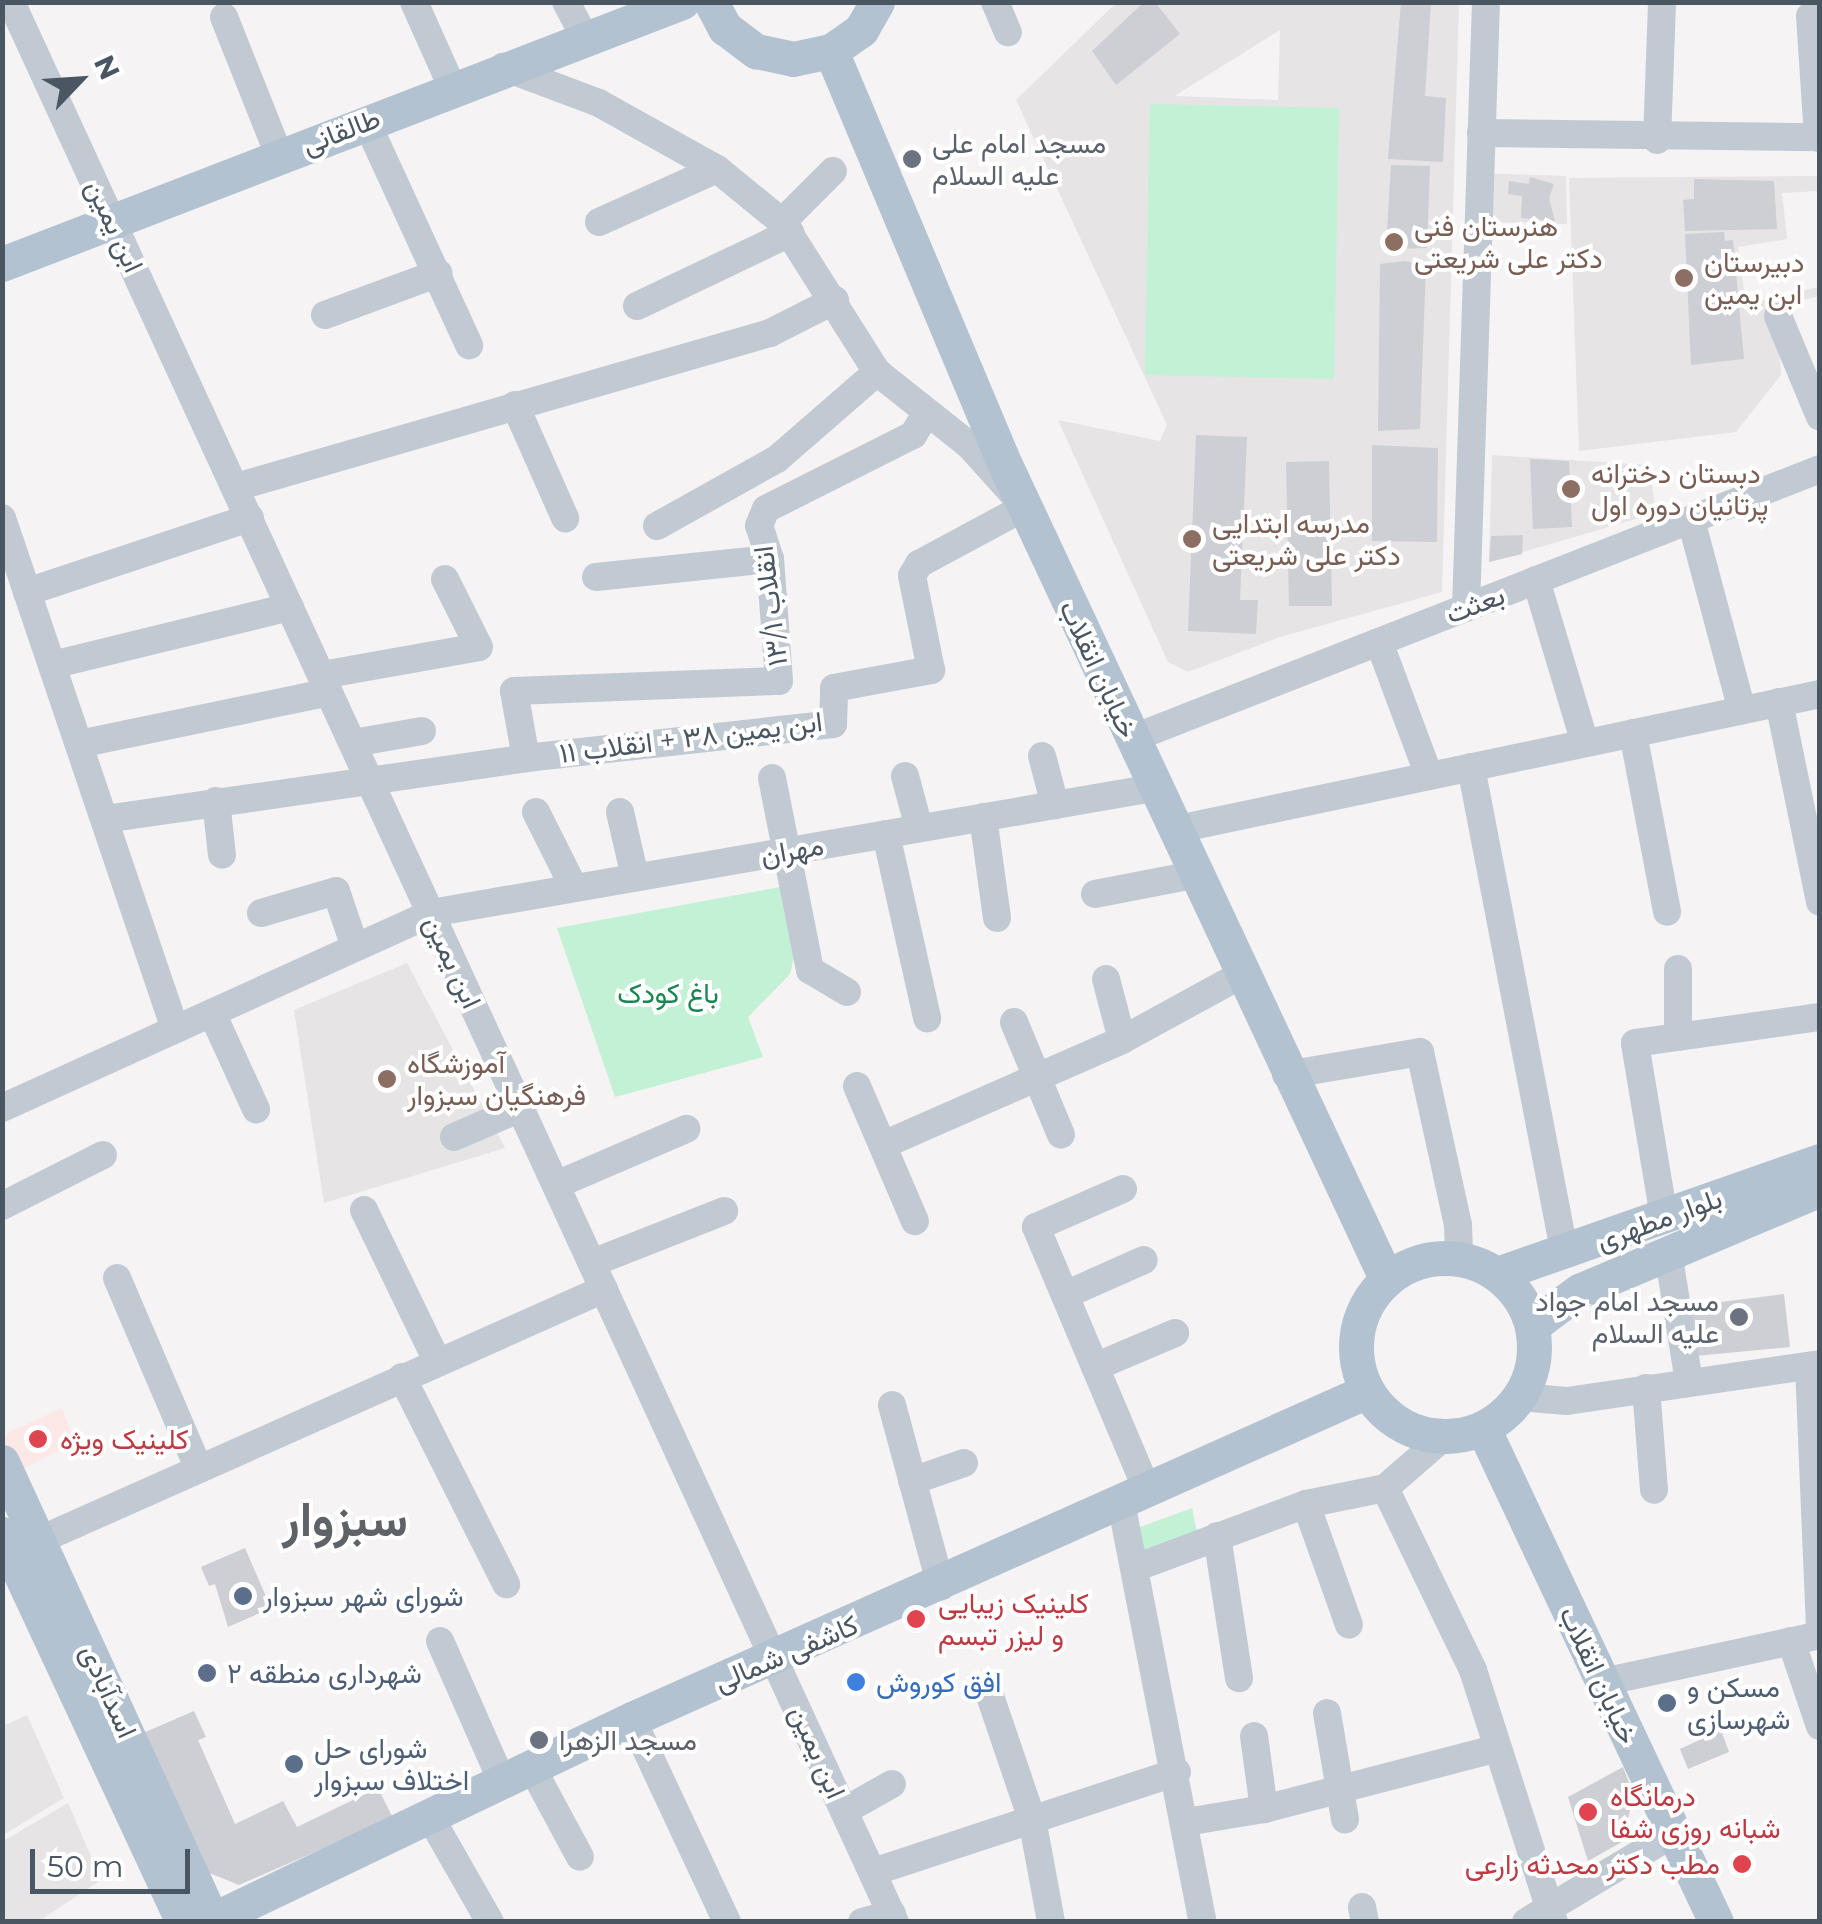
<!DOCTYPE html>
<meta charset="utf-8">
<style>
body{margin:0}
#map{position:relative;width:1822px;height:1924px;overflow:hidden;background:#f5f3f3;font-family:Montserrat,Vazirmatn,sans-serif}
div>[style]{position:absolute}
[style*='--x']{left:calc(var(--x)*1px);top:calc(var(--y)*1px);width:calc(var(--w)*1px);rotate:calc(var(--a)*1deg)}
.education>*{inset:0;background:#e6e4e5}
.medical>*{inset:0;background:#fce8e6}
.green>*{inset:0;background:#c3f1d5}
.building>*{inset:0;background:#cdcfd5}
.minor>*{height:28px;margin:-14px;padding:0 14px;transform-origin:14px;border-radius:14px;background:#c1cad2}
.major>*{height:35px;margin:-17.5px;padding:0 17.5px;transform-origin:17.5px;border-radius:17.5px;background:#b3c2d1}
.major>.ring{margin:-17.5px;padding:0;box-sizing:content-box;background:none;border:35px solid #b3c2d1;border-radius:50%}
.dots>*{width:28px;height:28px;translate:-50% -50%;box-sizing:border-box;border:5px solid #fff;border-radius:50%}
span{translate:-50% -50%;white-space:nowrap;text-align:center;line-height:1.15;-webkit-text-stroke:8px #fff;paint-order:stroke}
.street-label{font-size:28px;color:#4a5661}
.worship-label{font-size:28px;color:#5b616d}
.left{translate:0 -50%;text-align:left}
.right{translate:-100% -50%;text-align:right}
.education-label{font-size:28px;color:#785e54}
.park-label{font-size:28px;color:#17864f}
.health-label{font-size:28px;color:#be3a42}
.service-label{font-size:28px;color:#4e5e75}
.shop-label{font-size:28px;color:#366cbe}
.town-label{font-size:48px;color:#5f6368;font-weight:700}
.frame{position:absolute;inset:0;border:5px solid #4a5661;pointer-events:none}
.north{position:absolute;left:30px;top:30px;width:100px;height:100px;-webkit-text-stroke:8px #fff;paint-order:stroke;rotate:65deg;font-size:28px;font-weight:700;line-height:40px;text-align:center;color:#4a5661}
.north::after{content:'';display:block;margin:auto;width:35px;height:45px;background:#4a5661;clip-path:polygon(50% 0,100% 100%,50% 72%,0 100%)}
.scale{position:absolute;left:30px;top:1849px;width:160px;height:45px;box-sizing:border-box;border:5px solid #4a5661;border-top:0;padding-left:12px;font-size:30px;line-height:35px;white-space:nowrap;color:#4a5661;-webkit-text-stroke:8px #fff;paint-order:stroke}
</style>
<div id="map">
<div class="education">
<i style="clip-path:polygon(evenodd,1116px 3px,1459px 3px,1442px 592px,1280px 637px,1188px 672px,1168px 662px,1058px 420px,1160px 441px,1167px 425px,1016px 100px,1116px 3px,1280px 30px,1278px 100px,1176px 96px,1176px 95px,1280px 30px)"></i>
<i style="clip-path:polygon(1478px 173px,1566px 176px,1567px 224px,1478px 222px)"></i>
<i style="clip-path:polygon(1819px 176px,1819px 191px,1782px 193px,1787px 239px,1738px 247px,1746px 304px,1819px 287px,1820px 296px,1777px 306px,1781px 375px,1736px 432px,1579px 451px,1569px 178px)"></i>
<i style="clip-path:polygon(1492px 455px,1649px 465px,1656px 513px,1489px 562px)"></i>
<i style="clip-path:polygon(407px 963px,505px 1148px,324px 1203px,294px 1010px)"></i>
<i style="clip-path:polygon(27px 1715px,64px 1798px,3px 1835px,3px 1726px)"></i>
<i style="clip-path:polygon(68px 1803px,101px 1880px,39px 1921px,3px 1921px,3px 1841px)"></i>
</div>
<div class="medical">
<i style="clip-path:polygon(62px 1408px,75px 1442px,15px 1473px,3px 1435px)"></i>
</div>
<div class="green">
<i style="clip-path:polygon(1150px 104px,1339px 108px,1334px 379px,1145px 375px)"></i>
<i style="clip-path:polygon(802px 883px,805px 910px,790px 974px,748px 1017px,763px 1057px,615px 1097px,557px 928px)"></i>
<i style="clip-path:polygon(1192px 1508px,1198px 1537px,1142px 1560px,1135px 1529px)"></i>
</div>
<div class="building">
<i style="clip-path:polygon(1144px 2px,1155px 2px,1180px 34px,1116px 85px,1092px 51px)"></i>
<i style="clip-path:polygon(1401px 2px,1431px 2px,1425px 96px,1446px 98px,1443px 162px,1388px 159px)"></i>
<i style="clip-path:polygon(1391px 165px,1430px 166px,1427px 248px,1386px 249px)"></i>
<i style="clip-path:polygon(1530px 177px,1554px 184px,1549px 198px,1555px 221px,1521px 218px,1522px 196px,1508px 194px,1509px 181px,1529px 184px)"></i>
<i style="clip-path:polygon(1694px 179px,1774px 181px,1777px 229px,1685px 231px,1683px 200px,1694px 199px)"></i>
<i style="clip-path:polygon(1724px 232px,1725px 241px,1733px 240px,1744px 359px,1691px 365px,1685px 234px)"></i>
<i style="clip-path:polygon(1405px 261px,1426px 265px,1420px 429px,1378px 431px,1380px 264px)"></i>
<i style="clip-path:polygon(1196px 435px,1247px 437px,1240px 600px,1258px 600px,1256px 634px,1188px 631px)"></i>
<i style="clip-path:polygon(1372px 445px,1438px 448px,1437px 542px,1372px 541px)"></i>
<i style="clip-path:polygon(1530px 459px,1569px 461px,1572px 527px,1533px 529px)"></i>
<i style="clip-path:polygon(1329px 461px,1332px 606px,1289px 606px,1286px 462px)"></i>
<i style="clip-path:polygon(1523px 535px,1522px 554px,1489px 562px,1491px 536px)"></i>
<i style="clip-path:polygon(1784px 1294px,1790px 1347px,1695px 1356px,1690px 1306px)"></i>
<i style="clip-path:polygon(245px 1548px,271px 1608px,228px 1627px,215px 1584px,209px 1586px,201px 1567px)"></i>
<i style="clip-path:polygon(194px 1711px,206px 1737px,198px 1740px,235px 1824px,283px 1801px,297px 1827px,378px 1788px,393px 1818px,239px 1885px,207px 1872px,143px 1733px)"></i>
<i style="clip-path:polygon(1721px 1730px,1729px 1752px,1688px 1769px,1680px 1749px)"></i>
<i style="clip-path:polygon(1623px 1767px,1634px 1795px,1622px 1842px,1588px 1861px,1568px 1797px)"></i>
</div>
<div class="minor">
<i style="--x:11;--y:2;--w:2114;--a:65.28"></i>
<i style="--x:414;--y:2;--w:95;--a:65.9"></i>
<i style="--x:566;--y:2;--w:40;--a:62"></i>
<i style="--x:995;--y:2;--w:33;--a:67"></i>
<i style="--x:1810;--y:16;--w:122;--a:86.2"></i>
<i style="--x:224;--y:17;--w:149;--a:68.3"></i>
<i style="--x:366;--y:121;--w:247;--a:65.3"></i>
<i style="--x:1481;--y:133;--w:339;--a:0.7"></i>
<i style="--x:1657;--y:140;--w:138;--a:-87.9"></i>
<i style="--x:599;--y:222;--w:129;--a:-24.2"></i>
<i style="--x:782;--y:222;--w:72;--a:-45"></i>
<i style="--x:637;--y:306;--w:170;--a:-25.5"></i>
<i style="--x:325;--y:315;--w:121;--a:-20.2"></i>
<i style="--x:1778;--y:316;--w:109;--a:67.4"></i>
<i style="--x:515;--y:405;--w:124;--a:66.1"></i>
<i style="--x:236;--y:487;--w:556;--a:-16.09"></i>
<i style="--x:770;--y:333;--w:73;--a:-26.9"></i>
<i style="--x:2;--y:518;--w:539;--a:71.3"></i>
<i style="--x:1691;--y:520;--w:197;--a:75"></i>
<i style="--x:657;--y:526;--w:137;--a:-29.2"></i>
<i style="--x:777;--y:459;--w:133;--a:-41"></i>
<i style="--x:596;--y:577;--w:175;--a:-5.9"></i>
<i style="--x:1536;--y:580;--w:170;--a:73.3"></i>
<i style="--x:27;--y:592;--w:235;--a:-18.4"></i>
<i style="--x:1466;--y:608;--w:606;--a:-88.11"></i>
<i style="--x:1379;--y:642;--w:143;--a:69.5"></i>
<i style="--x:52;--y:665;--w:245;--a:-13.7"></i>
<i style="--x:322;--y:675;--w:159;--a:-10.1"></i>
<i style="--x:479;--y:647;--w:76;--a:-116.6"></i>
<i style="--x:1779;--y:702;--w:204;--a:78.4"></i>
<i style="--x:1633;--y:733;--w:182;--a:79.2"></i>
<i style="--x:1131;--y:739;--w:740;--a:-21.4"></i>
<i style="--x:353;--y:743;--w:70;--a:-9.9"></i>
<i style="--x:79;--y:744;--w:255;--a:-11.7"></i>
<i style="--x:1042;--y:756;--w:51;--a:75.1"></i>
<i style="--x:526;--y:758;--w:68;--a:-100.2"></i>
<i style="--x:514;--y:691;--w:265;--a:-2.2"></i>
<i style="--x:779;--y:681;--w:122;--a:-94.2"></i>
<i style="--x:770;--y:559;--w:35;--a:-108"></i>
<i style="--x:759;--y:526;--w:18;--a:-68"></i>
<i style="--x:766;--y:509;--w:165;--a:-26.7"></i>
<i style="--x:913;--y:435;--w:25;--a:-58"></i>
<i style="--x:1471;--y:767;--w:496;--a:79.1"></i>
<i style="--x:905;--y:776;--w:54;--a:74.9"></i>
<i style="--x:772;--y:778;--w:196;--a:78.8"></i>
<i style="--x:810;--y:970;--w:43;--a:30.7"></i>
<i style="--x:216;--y:801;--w:54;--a:83.7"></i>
<i style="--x:536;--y:812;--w:85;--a:63.4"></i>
<i style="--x:620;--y:812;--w:67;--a:77"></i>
<i style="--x:983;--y:817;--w:102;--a:82.1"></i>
<i style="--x:105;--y:819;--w:425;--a:-8.2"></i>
<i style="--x:526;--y:758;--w:309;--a:-6.3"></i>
<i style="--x:833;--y:724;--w:36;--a:-88"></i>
<i style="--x:834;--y:688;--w:99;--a:-10.5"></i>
<i style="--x:931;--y:670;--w:96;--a:-101.4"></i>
<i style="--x:912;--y:576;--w:14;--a:-60"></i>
<i style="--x:919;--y:564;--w:120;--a:-28.3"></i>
<i style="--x:1025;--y:507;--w:84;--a:-132.1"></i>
<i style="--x:969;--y:445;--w:117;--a:-141.6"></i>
<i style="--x:877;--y:372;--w:178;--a:-122.3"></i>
<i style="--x:782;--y:222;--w:84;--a:-140.8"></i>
<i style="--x:717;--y:169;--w:135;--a:-150.8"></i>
<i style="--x:599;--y:103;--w:103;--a:-159.4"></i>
<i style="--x:1173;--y:830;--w:661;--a:-11.87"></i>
<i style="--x:886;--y:834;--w:189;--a:77.4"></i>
<i style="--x:1095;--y:894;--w:100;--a:-11"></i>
<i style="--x:261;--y:913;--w:78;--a:-16.3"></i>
<i style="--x:336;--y:891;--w:59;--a:71.3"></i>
<i style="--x:1106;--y:979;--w:63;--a:75.3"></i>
<i style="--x:212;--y:1013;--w:106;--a:65.4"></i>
<i style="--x:1014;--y:1022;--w:122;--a:67.4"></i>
<i style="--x:1678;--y:1037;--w:68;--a:-90"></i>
<i style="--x:1286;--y:1075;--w:136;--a:-9.7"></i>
<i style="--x:1420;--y:1052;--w:177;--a:77.6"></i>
<i style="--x:1458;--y:1225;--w:33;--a:88"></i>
<i style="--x:857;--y:1086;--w:147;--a:66.8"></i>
<i style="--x:2;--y:1108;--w:471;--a:-24.4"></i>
<i style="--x:431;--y:913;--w:733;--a:-9.82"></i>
<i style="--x:454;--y:1137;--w:73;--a:-23.4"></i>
<i style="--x:883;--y:1145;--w:261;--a:-23.7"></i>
<i style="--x:1122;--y:1040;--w:133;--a:-28.7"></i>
<i style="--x:556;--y:1185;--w:142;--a:-23.3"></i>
<i style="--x:1123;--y:1189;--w:95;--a:156.4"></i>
<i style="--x:1036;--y:1227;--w:285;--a:67.1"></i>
<i style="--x:2;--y:1206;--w:113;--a:-26.8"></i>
<i style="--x:364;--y:1210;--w:168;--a:64.2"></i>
<i style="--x:1664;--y:1217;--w:176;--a:-99.5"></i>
<i style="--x:1635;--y:1043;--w:187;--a:-8"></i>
<i style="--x:1668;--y:1252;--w:131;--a:80.8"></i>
<i style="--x:592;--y:1263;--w:142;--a:-21.5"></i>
<i style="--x:117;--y:1278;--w:208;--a:66.8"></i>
<i style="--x:1065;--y:1295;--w:86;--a:-23.9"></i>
<i style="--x:1809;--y:1366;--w:258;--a:87.6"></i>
<i style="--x:1095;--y:1367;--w:87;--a:-23"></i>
<i style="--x:402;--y:1377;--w:232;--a:63.3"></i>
<i style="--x:1646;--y:1388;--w:102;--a:85.5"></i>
<i style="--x:1519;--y:1397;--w:48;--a:4.8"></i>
<i style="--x:1567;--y:1401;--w:256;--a:-8.3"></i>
<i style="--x:892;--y:1405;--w:188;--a:74.9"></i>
<i style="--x:1445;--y:1436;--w:79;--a:139.1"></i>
<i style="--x:1385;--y:1488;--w:202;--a:64.2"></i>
<i style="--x:1473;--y:1670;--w:265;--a:72.2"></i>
<i style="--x:912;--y:1481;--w:55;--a:-19.1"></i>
<i style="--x:1121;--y:1502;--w:428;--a:79"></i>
<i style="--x:1306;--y:1504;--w:128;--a:70.4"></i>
<i style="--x:1217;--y:1536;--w:144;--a:81.2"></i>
<i style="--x:42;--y:1539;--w:615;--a:-23.98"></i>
<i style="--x:1135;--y:1568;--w:183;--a:-20.5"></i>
<i style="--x:1306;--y:1504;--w:81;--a:-11.4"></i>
<i style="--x:440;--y:1641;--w:151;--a:66.2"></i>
<i style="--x:1791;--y:1641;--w:90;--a:71.2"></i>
<i style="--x:1603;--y:1682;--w:222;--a:-12.2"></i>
<i style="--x:989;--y:1693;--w:133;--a:71.2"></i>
<i style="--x:1032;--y:1819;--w:105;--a:79.5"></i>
<i style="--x:1327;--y:1713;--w:108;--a:80.4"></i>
<i style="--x:632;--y:1719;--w:224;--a:64.9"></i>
<i style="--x:1254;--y:1736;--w:74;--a:82.2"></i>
<i style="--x:531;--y:1766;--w:103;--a:61.7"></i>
<i style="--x:844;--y:1811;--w:55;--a:-29.4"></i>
<i style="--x:429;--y:1815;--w:123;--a:60.3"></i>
<i style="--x:1186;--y:1822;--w:79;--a:-9.5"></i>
<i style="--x:1264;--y:1809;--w:238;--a:-14.6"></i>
<i style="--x:873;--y:1872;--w:320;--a:-18.2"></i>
<i style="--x:1362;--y:1907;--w:15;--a:79"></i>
<i style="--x:862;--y:1922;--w:31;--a:-15"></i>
<i style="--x:1526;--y:1922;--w:173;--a:-31"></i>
</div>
<div class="major">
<i style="--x:711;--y:2;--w:30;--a:62"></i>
<i style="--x:725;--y:28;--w:39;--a:37"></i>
<i style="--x:756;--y:51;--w:38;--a:12"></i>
<i style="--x:793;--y:59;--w:39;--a:-12"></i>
<i style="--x:831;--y:51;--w:37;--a:-35"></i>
<i style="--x:861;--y:30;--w:32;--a:-60"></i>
<i style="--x:831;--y:51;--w:439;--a:67.2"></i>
<i style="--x:1001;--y:456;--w:908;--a:64.9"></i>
<i style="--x:2;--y:264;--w:729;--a:-21.07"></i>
<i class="ring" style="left:1356px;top:1258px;width:143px;height:143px"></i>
<i style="--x:1497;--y:1274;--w:342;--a:-19.3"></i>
<i style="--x:1532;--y:1326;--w:59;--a:-36.7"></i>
<i style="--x:1579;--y:1291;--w:262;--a:-22.9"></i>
<i style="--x:1483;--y:1428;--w:546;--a:64.75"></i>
<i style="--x:2;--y:1462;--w:506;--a:65.36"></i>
<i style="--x:2;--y:1534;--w:428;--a:65"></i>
<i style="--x:208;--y:1922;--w:470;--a:-25.6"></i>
<i style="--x:632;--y:1719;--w:805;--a:-24.05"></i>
</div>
<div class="dots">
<i style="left:912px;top:159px;background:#6b7280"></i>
<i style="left:1394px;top:242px;background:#8d6e63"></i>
<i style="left:1684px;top:278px;background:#8d6e63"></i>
<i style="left:1571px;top:489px;background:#8d6e63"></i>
<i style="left:1192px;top:539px;background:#8d6e63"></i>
<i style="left:387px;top:1079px;background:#8d6e63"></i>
<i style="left:1739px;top:1317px;background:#6b7280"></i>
<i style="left:38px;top:1439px;background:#e0444e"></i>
<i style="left:243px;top:1596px;background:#5c6f8a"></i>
<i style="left:916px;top:1619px;background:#e0444e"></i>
<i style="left:207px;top:1673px;background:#5c6f8a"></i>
<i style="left:856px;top:1682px;background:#3f7fe0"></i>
<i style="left:1667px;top:1703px;background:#5c6f8a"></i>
<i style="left:539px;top:1740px;background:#6b7280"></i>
<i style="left:294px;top:1764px;background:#5c6f8a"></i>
<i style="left:1588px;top:1812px;background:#e0444e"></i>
<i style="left:1742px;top:1864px;background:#e0444e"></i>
</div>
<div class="street-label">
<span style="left:341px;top:131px;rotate:-21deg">طالقانی</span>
<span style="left:115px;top:226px;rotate:65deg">ابن یمین</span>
<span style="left:1475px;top:604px;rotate:-21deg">بعثت</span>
<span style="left:770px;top:606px;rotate:-97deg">انقلاب ۱۳/۱</span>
<span style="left:1099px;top:669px;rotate:65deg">خیابان انقلاب</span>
<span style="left:691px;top:737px;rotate:-7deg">ابن یمین ۳۸ + انقلاب ۱۱</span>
<span style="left:792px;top:850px;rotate:-10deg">مهران</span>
<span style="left:453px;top:962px;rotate:65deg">ابن یمین</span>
<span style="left:1659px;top:1219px;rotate:-20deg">بلوار مطهری</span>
<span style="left:786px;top:1653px;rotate:-23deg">کاشفی شمالی</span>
<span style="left:1599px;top:1675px;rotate:65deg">خیابان انقلاب</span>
<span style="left:109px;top:1691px;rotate:66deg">اسدآبادی</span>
<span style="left:818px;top:1752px;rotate:66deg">ابن یمین</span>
</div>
<div class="worship-label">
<span class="left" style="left:932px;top:159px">مسجد امام علی<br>علیه السلام</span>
<span class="right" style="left:1719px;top:1317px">مسجد امام جواد<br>علیه السلام</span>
<span class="left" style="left:559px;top:1740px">مسجد الزهرا</span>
</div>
<div class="education-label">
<span class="left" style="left:1414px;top:242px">هنرستان فنی<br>دکتر علی شریعتی</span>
<span class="left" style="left:1704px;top:278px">دبیرستان<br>ابن یمین</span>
<span class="left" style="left:1591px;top:489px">دبستان دخترانه<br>پرتانیان دوره اول</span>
<span class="left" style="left:1212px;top:539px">مدرسه ابتدایی<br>دکتر علی شریعتی</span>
<span class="left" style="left:407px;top:1079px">آموزشگاه<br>فرهنگیان سبزوار</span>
</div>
<div class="park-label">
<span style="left:668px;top:993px">باغ کودک</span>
</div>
<div class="health-label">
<span class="left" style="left:60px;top:1439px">کلینیک ویژه</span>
<span class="left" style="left:938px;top:1619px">کلینیک زیبایی<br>و لیزر تبسم</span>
<span class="left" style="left:1610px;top:1812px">درمانگاه<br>شبانه روزی شفا</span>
<span class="right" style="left:1720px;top:1864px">مطب دکتر محدثه زارعی</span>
</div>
<div class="service-label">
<span class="left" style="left:263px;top:1596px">شورای شهر سبزوار</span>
<span class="left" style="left:227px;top:1673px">شهرداری منطقه ۲</span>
<span class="left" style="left:1687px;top:1703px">مسکن و<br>شهرسازی</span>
<span class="left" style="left:314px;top:1764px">شورای حل<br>اختلاف سبزوار</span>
</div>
<div class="shop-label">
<span class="left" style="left:876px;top:1682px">افق کوروش</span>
</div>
<div class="town-label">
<span style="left:345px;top:1520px">سبزوار</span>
</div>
<div class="frame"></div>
<div class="north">N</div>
<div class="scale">50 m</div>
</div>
